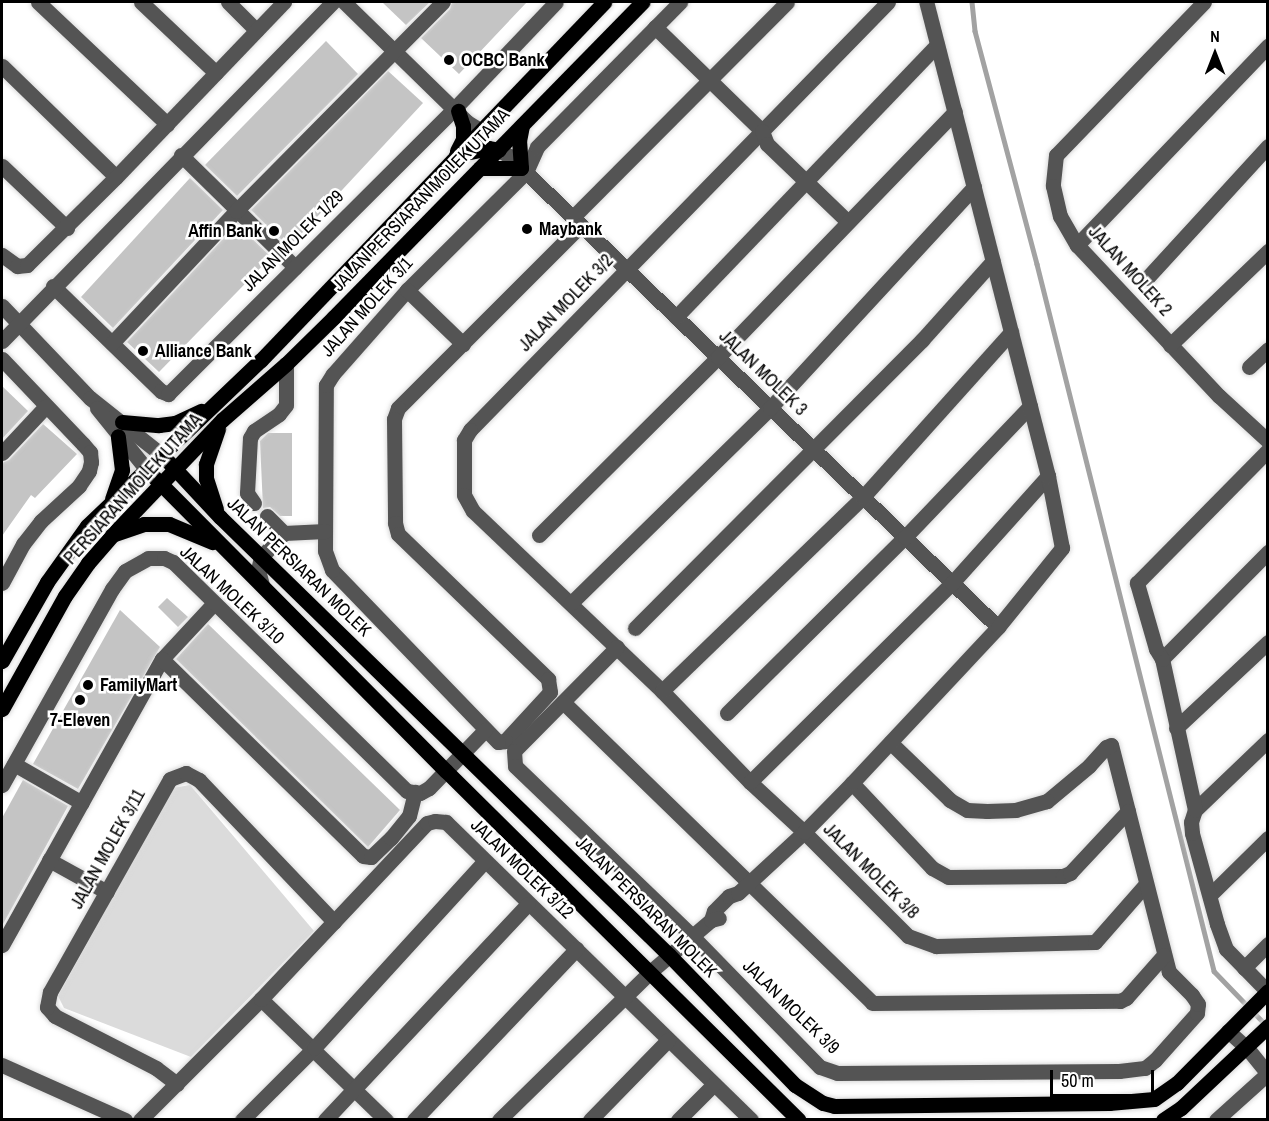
<!DOCTYPE html>
<style>
body{margin:0}
#map{position:relative;width:1269px;height:1121px;overflow:hidden;background:#fff;font-family:"Archivo Narrow",sans-serif}
div>[style]{position:absolute}
[style*='--x']{left:calc(var(--x)*1px);top:calc(var(--y)*1px);width:calc(var(--w)*1px);rotate:calc(var(--a)*1deg)}
.green>*{inset:0;background:#dbdbdb}
.stream>*{height:4.5px;margin:-2.25px;padding:0 2.25px;transform-origin:2.25px;border-radius:2.25px;background:#a2a2a2}
.building>*{inset:0;background:#c4c4c4}
.roads{filter:drop-shadow(0 0 2px #dbdbdb) drop-shadow(0 0 2px #dbdbdb)}
.minor>*{height:15px;margin:-7.5px;padding:0 7.5px;transform-origin:7.5px;border-radius:7.5px;background:#545454}
.major>*{height:15px;margin:-7.5px;padding:0 7.5px;transform-origin:7.5px;border-radius:7.5px;background:#000}
.dots>*{width:16px;height:16px;translate:-50% -50%;box-sizing:border-box;border:3px solid #fff;border-radius:50%}
span{translate:-50% -50%;white-space:nowrap;text-align:center;line-height:1.15;-webkit-text-stroke:5px #fff;paint-order:stroke}
.poi-label{font-size:18px;color:#000;font-weight:700}
.left{translate:0 -50%;text-align:left}
.right{translate:-100% -50%;text-align:right}
.street-label{font-size:18px;color:#000}
.frame{position:absolute;inset:0;border:3px solid #000;pointer-events:none}
.north{position:absolute;left:1185px;top:24px;width:60px;height:60px;-webkit-text-stroke:4px #fff;paint-order:stroke;rotate:0deg;font-size:16px;font-weight:700;line-height:24px;text-align:center;color:#000}
.north::after{content:'';display:block;margin:auto;width:21px;height:27px;background:#000;clip-path:polygon(50% 0,100% 100%,50% 72%,0 100%)}
.scale{position:absolute;left:1050px;top:1070px;width:104px;height:27px;box-sizing:border-box;border:3px solid #000;border-top:0;padding-left:8px;font-size:18px;line-height:21px;white-space:nowrap;color:#000;-webkit-text-stroke:4px #fff;paint-order:stroke}
</style>
<div id="map">
<div class="green">
<i style="clip-path:polygon(190px 785px,314px 931px,191px 1057px,64px 1008px,58px 996px,173px 788px)"></i>
</div>
<div class="stream">
<i style="--x:972;--y:2;--w:29;--a:84"></i>
<i style="--x:975;--y:31;--w:241;--a:75.1"></i>
<i style="--x:1037;--y:264;--w:729;--a:75.94"></i>
<i style="--x:1214;--y:971;--w:75;--a:46.1"></i>
</div>
<div class="building">
<i style="clip-path:polygon(382px 2px,430px 2px,406px 25px)"></i>
<i style="clip-path:polygon(452px 2px,527px 2px,459px 74px,421px 38px,450px 9px)"></i>
<i style="clip-path:polygon(326px 41px,358px 74px,237px 196px,205px 165px)"></i>
<i style="clip-path:polygon(388px 71px,423px 103px,289px 247px,251px 210px)"></i>
<i style="clip-path:polygon(190px 178px,223px 210px,113px 328px,81px 297px)"></i>
<i style="clip-path:polygon(237px 224px,271px 257px,159px 372px,127px 342px)"></i>
<i style="clip-path:polygon(2px 386px,28px 411px,2px 439px)"></i>
<i style="clip-path:polygon(43px 424px,77px 454px,35px 498px,31px 495px,2px 536px,2px 463px,9px 460px)"></i>
<i style="clip-path:polygon(268px 433px,292px 433px,292px 516px,280px 516px,270px 507px,263px 508px,260px 441px)"></i>
<i style="clip-path:polygon(167px 598px,188px 617px,178px 627px,158px 607px)"></i>
<i style="clip-path:polygon(120px 610px,160px 647px,78px 789px,33px 764px)"></i>
<i style="clip-path:polygon(208px 624px,400px 810px,368px 847px,176px 659px)"></i>
<i style="clip-path:polygon(23px 780px,68px 806px,2px 926px,2px 818px)"></i>
</div>
<div class="roads">
<div class="minor">
<i style="--x:38;--y:2;--w:178;--a:43.4"></i>
<i style="--x:141;--y:2;--w:103;--a:43.4"></i>
<i style="--x:228;--y:2;--w:40;--a:45"></i>
<i style="--x:344;--y:2;--w:172;--a:44.3"></i>
<i style="--x:467;--y:122;--w:15;--a:32"></i>
<i style="--x:888;--y:2;--w:598;--a:134.32"></i>
<i style="--x:470;--y:430;--w:12;--a:121"></i>
<i style="--x:464;--y:440;--w:55;--a:90"></i>
<i style="--x:464;--y:495;--w:18;--a:61"></i>
<i style="--x:473;--y:511;--w:261;--a:43.6"></i>
<i style="--x:662;--y:691;--w:127;--a:46"></i>
<i style="--x:750;--y:782;--w:74;--a:42.8"></i>
<i style="--x:804;--y:832;--w:147;--a:45"></i>
<i style="--x:908;--y:936;--w:30;--a:20"></i>
<i style="--x:936;--y:946;--w:159;--a:-1.4"></i>
<i style="--x:1095;--y:942;--w:76;--a:-48.7"></i>
<i style="--x:1204;--y:2;--w:213;--a:134"></i>
<i style="--x:1056;--y:155;--w:31;--a:96"></i>
<i style="--x:1053;--y:186;--w:31;--a:77"></i>
<i style="--x:1060;--y:216;--w:34;--a:60"></i>
<i style="--x:1077;--y:245;--w:207;--a:46.8"></i>
<i style="--x:1219;--y:396;--w:67;--a:42.6"></i>
<i style="--x:655;--y:27;--w:149;--a:44.2"></i>
<i style="--x:762;--y:131;--w:14;--a:69"></i>
<i style="--x:767;--y:144;--w:112;--a:43.9"></i>
<i style="--x:2;--y:66;--w:159;--a:44.2"></i>
<i style="--x:499;--y:150;--w:12;--a:31"></i>
<i style="--x:509;--y:156;--w:679;--a:43.93"></i>
<i style="--x:181;--y:155;--w:160;--a:44.5"></i>
<i style="--x:2;--y:166;--w:90;--a:43.6"></i>
<i style="--x:573;--y:217;--w:303;--a:-45.1"></i>
<i style="--x:581;--y:225;--w:259;--a:135"></i>
<i style="--x:398;--y:408;--w:12;--a:110"></i>
<i style="--x:394;--y:419;--w:104;--a:89.4"></i>
<i style="--x:395;--y:523;--w:11;--a:75"></i>
<i style="--x:398;--y:534;--w:209;--a:44"></i>
<i style="--x:548;--y:679;--w:13;--a:81"></i>
<i style="--x:550;--y:692;--w:67;--a:132.6"></i>
<i style="--x:505;--y:741;--w:7;--a:172"></i>
<i style="--x:498;--y:742;--w:239;--a:-134"></i>
<i style="--x:332;--y:570;--w:20;--a:-110"></i>
<i style="--x:325;--y:551;--w:166;--a:-89.7"></i>
<i style="--x:326;--y:385;--w:13;--a:-58"></i>
<i style="--x:333;--y:374;--w:112;--a:-48.6"></i>
<i style="--x:407;--y:290;--w:168;--a:-44.8"></i>
<i style="--x:526;--y:172;--w:27;--a:-66"></i>
<i style="--x:537;--y:147;--w:204;--a:-45.4"></i>
<i style="--x:1077;--y:245;--w:276;--a:-46.2"></i>
<i style="--x:2;--y:255;--w:19;--a:36"></i>
<i style="--x:17;--y:266;--w:10;--a:-6"></i>
<i style="--x:27;--y:265;--w:125;--a:-44.7"></i>
<i style="--x:116;--y:177;--w:243;--a:-46.2"></i>
<i style="--x:1147;--y:278;--w:179;--a:-47.5"></i>
<i style="--x:53;--y:286;--w:151;--a:44.2"></i>
<i style="--x:161;--y:391;--w:8;--a:23"></i>
<i style="--x:168;--y:394;--w:405;--a:-44.9"></i>
<i style="--x:455;--y:108;--w:146;--a:-46.4"></i>
<i style="--x:407;--y:290;--w:78;--a:44"></i>
<i style="--x:2;--y:306;--w:127;--a:46.3"></i>
<i style="--x:90;--y:398;--w:92;--a:38.4"></i>
<i style="--x:676;--y:317;--w:377;--a:-46.2"></i>
<i style="--x:2;--y:341;--w:474;--a:-45.7"></i>
<i style="--x:112;--y:343;--w:181;--a:-46.8"></i>
<i style="--x:236;--y:211;--w:294;--a:-45.3"></i>
<i style="--x:1170;--y:345;--w:136;--a:-43.8"></i>
<i style="--x:2;--y:359;--w:117;--a:46.4"></i>
<i style="--x:83;--y:444;--w:11;--a:49"></i>
<i style="--x:90;--y:452;--w:10;--a:84"></i>
<i style="--x:91;--y:462;--w:9;--a:103"></i>
<i style="--x:89;--y:471;--w:18;--a:124"></i>
<i style="--x:79;--y:486;--w:52;--a:137.4"></i>
<i style="--x:41;--y:521;--w:29;--a:128"></i>
<i style="--x:23;--y:544;--w:44;--a:118.3"></i>
<i style="--x:1249;--y:367;--w:26;--a:-43"></i>
<i style="--x:97;--y:408;--w:80;--a:51.1"></i>
<i style="--x:2;--y:453;--w:64;--a:-46.9"></i>
<i style="--x:254;--y:503;--w:12;--a:-125"></i>
<i style="--x:247;--y:493;--w:55;--a:-86.9"></i>
<i style="--x:250;--y:438;--w:8;--a:-60"></i>
<i style="--x:254;--y:431;--w:30;--a:-34"></i>
<i style="--x:279;--y:414;--w:11;--a:-52"></i>
<i style="--x:286;--y:405;--w:41;--a:-90"></i>
<i style="--x:267;--y:516;--w:24;--a:45"></i>
<i style="--x:539;--y:535;--w:252;--a:-44.8"></i>
<i style="--x:718;--y:357;--w:341;--a:-46"></i>
<i style="--x:262;--y:585;--w:16;--a:-105"></i>
<i style="--x:258;--y:570;--w:13;--a:-77"></i>
<i style="--x:261;--y:557;--w:33;--a:-46"></i>
<i style="--x:284;--y:533;--w:41;--a:-2.8"></i>
<i style="--x:571;--y:603;--w:279;--a:-44.4"></i>
<i style="--x:770;--y:408;--w:301;--a:-47.3"></i>
<i style="--x:635;--y:628;--w:407;--a:-45.1"></i>
<i style="--x:922;--y:340;--w:106;--a:-48.1"></i>
<i style="--x:617;--y:647;--w:146;--a:134.7"></i>
<i style="--x:514;--y:751;--w:15;--a:86"></i>
<i style="--x:515;--y:766;--w:245;--a:43.8"></i>
<i style="--x:692;--y:936;--w:183;--a:45.7"></i>
<i style="--x:820;--y:1067;--w:18;--a:19"></i>
<i style="--x:837;--y:1073;--w:282;--a:-0.4"></i>
<i style="--x:1119;--y:1071;--w:26;--a:-7"></i>
<i style="--x:1145;--y:1068;--w:13;--a:-39"></i>
<i style="--x:1155;--y:1060;--w:63;--a:-48.2"></i>
<i style="--x:1197;--y:1013;--w:9;--a:-84"></i>
<i style="--x:1198;--y:1004;--w:11;--a:-124"></i>
<i style="--x:1192;--y:995;--w:33;--a:-135"></i>
<i style="--x:1169;--y:972;--w:234;--a:-104.3"></i>
<i style="--x:1111;--y:745;--w:5;--a:158"></i>
<i style="--x:1106;--y:747;--w:25;--a:132"></i>
<i style="--x:1089;--y:766;--w:55;--a:140.2"></i>
<i style="--x:1047;--y:801;--w:32;--a:164"></i>
<i style="--x:1016;--y:810;--w:29;--a:178"></i>
<i style="--x:987;--y:811;--w:20;--a:-177"></i>
<i style="--x:967;--y:810;--w:20;--a:-150"></i>
<i style="--x:950;--y:800;--w:83;--a:-136"></i>
<i style="--x:162;--y:659;--w:76;--a:-47.1"></i>
<i style="--x:1162;--y:659;--w:151;--a:-45.3"></i>
<i style="--x:662;--y:691;--w:279;--a:-44"></i>
<i style="--x:863;--y:497;--w:222;--a:-48.1"></i>
<i style="--x:563;--y:702;--w:431;--a:44.2"></i>
<i style="--x:872;--y:1003;--w:248;--a:-0.5"></i>
<i style="--x:1120;--y:1001;--w:7;--a:-27"></i>
<i style="--x:1126;--y:998;--w:57;--a:-48.5"></i>
<i style="--x:727;--y:713;--w:250;--a:-44.7"></i>
<i style="--x:905;--y:537;--w:181;--a:-46.3"></i>
<i style="--x:1176;--y:728;--w:126;--a:-43.1"></i>
<i style="--x:14;--y:764;--w:78;--a:29.8"></i>
<i style="--x:750;--y:782;--w:284;--a:-44.6"></i>
<i style="--x:952;--y:583;--w:144;--a:-48.1"></i>
<i style="--x:852;--y:783;--w:117;--a:46.7"></i>
<i style="--x:932;--y:868;--w:18;--a:29"></i>
<i style="--x:948;--y:877;--w:115;--a:-0.5"></i>
<i style="--x:1063;--y:876;--w:8;--a:-23"></i>
<i style="--x:1070;--y:873;--w:85;--a:-46.9"></i>
<i style="--x:2;--y:785;--w:225;--a:-60.7"></i>
<i style="--x:112;--y:589;--w:22;--a:-54"></i>
<i style="--x:125;--y:571;--w:26;--a:-29"></i>
<i style="--x:148;--y:558;--w:16;--a:0"></i>
<i style="--x:164;--y:558;--w:10;--a:24"></i>
<i style="--x:173;--y:562;--w:327;--a:44.4"></i>
<i style="--x:407;--y:791;--w:13;--a:9"></i>
<i style="--x:420;--y:793;--w:10;--a:-29"></i>
<i style="--x:429;--y:788;--w:81;--a:-46"></i>
<i style="--x:1195;--y:810;--w:101;--a:-43.8"></i>
<i style="--x:49;--y:860;--w:66;--a:28.9"></i>
<i style="--x:1211;--y:894;--w:80;--a:-44.5"></i>
<i style="--x:711;--y:920;--w:9;--a:-72"></i>
<i style="--x:714;--y:911;--w:21;--a:-45"></i>
<i style="--x:729;--y:896;--w:9;--a:-18"></i>
<i style="--x:738;--y:893;--w:90;--a:-42.7"></i>
<i style="--x:804;--y:832;--w:69;--a:-45.6"></i>
<i style="--x:852;--y:783;--w:214;--a:-46.9"></i>
<i style="--x:998;--y:627;--w:102;--a:-51"></i>
<i style="--x:1062;--y:548;--w:73;--a:-101"></i>
<i style="--x:1048;--y:476;--w:489;--a:-104.4"></i>
<i style="--x:2;--y:945;--w:328;--a:-60.8"></i>
<i style="--x:162;--y:659;--w:281;--a:44.4"></i>
<i style="--x:363;--y:856;--w:8;--a:7"></i>
<i style="--x:371;--y:857;--w:28;--a:-44"></i>
<i style="--x:391;--y:838;--w:28;--a:-51"></i>
<i style="--x:409;--y:816;--w:25;--a:-76"></i>
<i style="--x:1244;--y:968;--w:34;--a:-45"></i>
<i style="--x:1267;--y:991;--w:59;--a:-134.3"></i>
<i style="--x:1226;--y:949;--w:27;--a:-110"></i>
<i style="--x:1217;--y:924;--w:94;--a:-105.4"></i>
<i style="--x:1192;--y:833;--w:11;--a:-95"></i>
<i style="--x:1191;--y:822;--w:13;--a:-72"></i>
<i style="--x:1195;--y:810;--w:155;--a:-102.3"></i>
<i style="--x:1162;--y:659;--w:12;--a:-121"></i>
<i style="--x:1156;--y:649;--w:69;--a:-106.1"></i>
<i style="--x:1137;--y:583;--w:187;--a:-45.4"></i>
<i style="--x:261;--y:999;--w:174;--a:44.1"></i>
<i style="--x:1228;--y:1031;--w:25;--a:42"></i>
<i style="--x:1247;--y:1048;--w:33;--a:51"></i>
<i style="--x:2;--y:1065;--w:135;--a:24.1"></i>
<i style="--x:177;--y:1084;--w:26;--a:-143"></i>
<i style="--x:156;--y:1068;--w:114;--a:-152.8"></i>
<i style="--x:55;--y:1016;--w:12;--a:-132"></i>
<i style="--x:47;--y:1007;--w:15;--a:-79"></i>
<i style="--x:50;--y:992;--w:244;--a:-60.6"></i>
<i style="--x:170;--y:779;--w:17;--a:-21"></i>
<i style="--x:186;--y:773;--w:15;--a:28"></i>
<i style="--x:199;--y:780;--w:196;--a:46.4"></i>
<i style="--x:140;--y:1120;--w:171;--a:-45"></i>
<i style="--x:261;--y:999;--w:242;--a:-46.7"></i>
<i style="--x:427;--y:823;--w:8;--a:-14"></i>
<i style="--x:435;--y:821;--w:11;--a:5"></i>
<i style="--x:446;--y:822;--w:426;--a:44.3"></i>
<i style="--x:242;--y:1120;--w:102;--a:-45"></i>
<i style="--x:314;--y:1048;--w:253;--a:-47.6"></i>
<i style="--x:325;--y:1120;--w:296;--a:-46.8"></i>
<i style="--x:414;--y:1120;--w:236;--a:-46.5"></i>
<i style="--x:499;--y:1120;--w:211;--a:-44.4"></i>
<i style="--x:650;--y:972;--w:80;--a:-40.4"></i>
<i style="--x:711;--y:920;--w:8;--a:-14"></i>
<i style="--x:590;--y:1120;--w:112;--a:-45.7"></i>
<i style="--x:678;--y:1120;--w:51;--a:-45"></i>
<i style="--x:1216;--y:1120;--w:69;--a:-42"></i>
</div>
<div class="major">
<i style="--x:457;--y:151;--w:13;--a:-63"></i>
<i style="--x:463;--y:139;--w:13;--a:-90"></i>
<i style="--x:463;--y:126;--w:16;--a:-108"></i>
<i style="--x:456;--y:155;--w:33;--a:-12"></i>
<i style="--x:488;--y:148;--w:11;--a:10"></i>
<i style="--x:480;--y:168;--w:41;--a:0"></i>
<i style="--x:521;--y:168;--w:27;--a:-94"></i>
<i style="--x:519;--y:141;--w:16;--a:-79"></i>
<i style="--x:122;--y:422;--w:37;--a:5"></i>
<i style="--x:159;--y:425;--w:16;--a:-7"></i>
<i style="--x:175;--y:423;--w:29;--a:-25"></i>
<i style="--x:162;--y:455;--w:85;--a:46.9"></i>
<i style="--x:220;--y:517;--w:627;--a:44.29"></i>
<i style="--x:669;--y:955;--w:181;--a:45.9"></i>
<i style="--x:795;--y:1085;--w:33;--a:33"></i>
<i style="--x:823;--y:1103;--w:11;--a:15"></i>
<i style="--x:834;--y:1106;--w:275;--a:-0.6"></i>
<i style="--x:1109;--y:1103;--w:45;--a:-5.1"></i>
<i style="--x:1154;--y:1099;--w:28;--a:-35"></i>
<i style="--x:1177;--y:1083;--w:129;--a:-45.3"></i>
<i style="--x:147;--y:470;--w:424;--a:45.2"></i>
<i style="--x:446;--y:771;--w:496;--a:44.7"></i>
<i style="--x:112;--y:499;--w:31;--a:-71"></i>
<i style="--x:122;--y:470;--w:34;--a:-97"></i>
<i style="--x:216;--y:509;--w:32;--a:-108"></i>
<i style="--x:206;--y:479;--w:15;--a:-90"></i>
<i style="--x:206;--y:464;--w:37;--a:-71"></i>
<i style="--x:115;--y:534;--w:31;--a:-19"></i>
<i style="--x:144;--y:524;--w:25;--a:0"></i>
<i style="--x:169;--y:524;--w:47;--a:22.7"></i>
<i style="--x:2;--y:661;--w:91;--a:-60.3"></i>
<i style="--x:47;--y:582;--w:69;--a:-54.5"></i>
<i style="--x:87;--y:526;--w:240;--a:-43.7"></i>
<i style="--x:261;--y:360;--w:496;--a:-46.2"></i>
<i style="--x:2;--y:709;--w:129;--a:-60.9"></i>
<i style="--x:65;--y:596;--w:40;--a:-55.1"></i>
<i style="--x:88;--y:563;--w:37;--a:-49"></i>
<i style="--x:112;--y:535;--w:159;--a:-46.3"></i>
<i style="--x:222;--y:420;--w:85;--a:-41.2"></i>
<i style="--x:286;--y:364;--w:67;--a:-44.4"></i>
<i style="--x:334;--y:317;--w:441;--a:-45.6"></i>
<i style="--x:1163;--y:1120;--w:22;--a:-34"></i>
<i style="--x:1181;--y:1108;--w:120;--a:-43.3"></i>
</div>
</div>
<div class="dots">
<i style="left:449px;top:60px;background:#000"></i>
<i style="left:527px;top:229px;background:#000"></i>
<i style="left:274px;top:231px;background:#000"></i>
<i style="left:143px;top:351px;background:#000"></i>
<i style="left:88px;top:685px;background:#000"></i>
<i style="left:80px;top:700px;background:#000"></i>
</div>
<div class="poi-label">
<span class="left" style="left:461px;top:60px">OCBC Bank</span>
<span class="left" style="left:539px;top:229px">Maybank</span>
<span class="right" style="left:262px;top:231px">Affin Bank</span>
<span class="left" style="left:155px;top:351px">Alliance Bank</span>
<span class="left" style="left:100px;top:685px">FamilyMart</span>
<span style="left:80px;top:720px">7-Eleven</span>
</div>
<div class="street-label">
<span style="left:421px;top:200px;rotate:-46deg">JALAN PERSIARAN MOLEK UTAMA</span>
<span style="left:293px;top:241px;rotate:-45deg">JALAN MOLEK 1/29</span>
<span style="left:1130px;top:271px;rotate:48deg">JALAN MOLEK 2</span>
<span style="left:566px;top:303px;rotate:-46deg">JALAN MOLEK 3/2</span>
<span style="left:367px;top:307px;rotate:-48deg">JALAN MOLEK 3/1</span>
<span style="left:763px;top:373px;rotate:44deg">JALAN MOLEK 3</span>
<span style="left:133px;top:489px;rotate:-48deg">PERSIARAN MOLEK UTAMA</span>
<span style="left:299px;top:567px;rotate:44deg">JALAN PERSIARAN MOLEK</span>
<span style="left:232px;top:595px;rotate:43deg">JALAN MOLEK 3/10</span>
<span style="left:108px;top:849px;rotate:-61deg">JALAN MOLEK 3/11</span>
<span style="left:522px;top:869px;rotate:44deg">JALAN MOLEK 3/12</span>
<span style="left:871px;top:871px;rotate:45deg">JALAN MOLEK 3/8</span>
<span style="left:646px;top:907px;rotate:45deg">JALAN PERSIARAN MOLEK</span>
<span style="left:791px;top:1007px;rotate:44deg">JALAN MOLEK 3/9</span>
</div>
<div class="frame"></div>
<div class="north">N</div>
<div class="scale">50 m</div>
</div>
